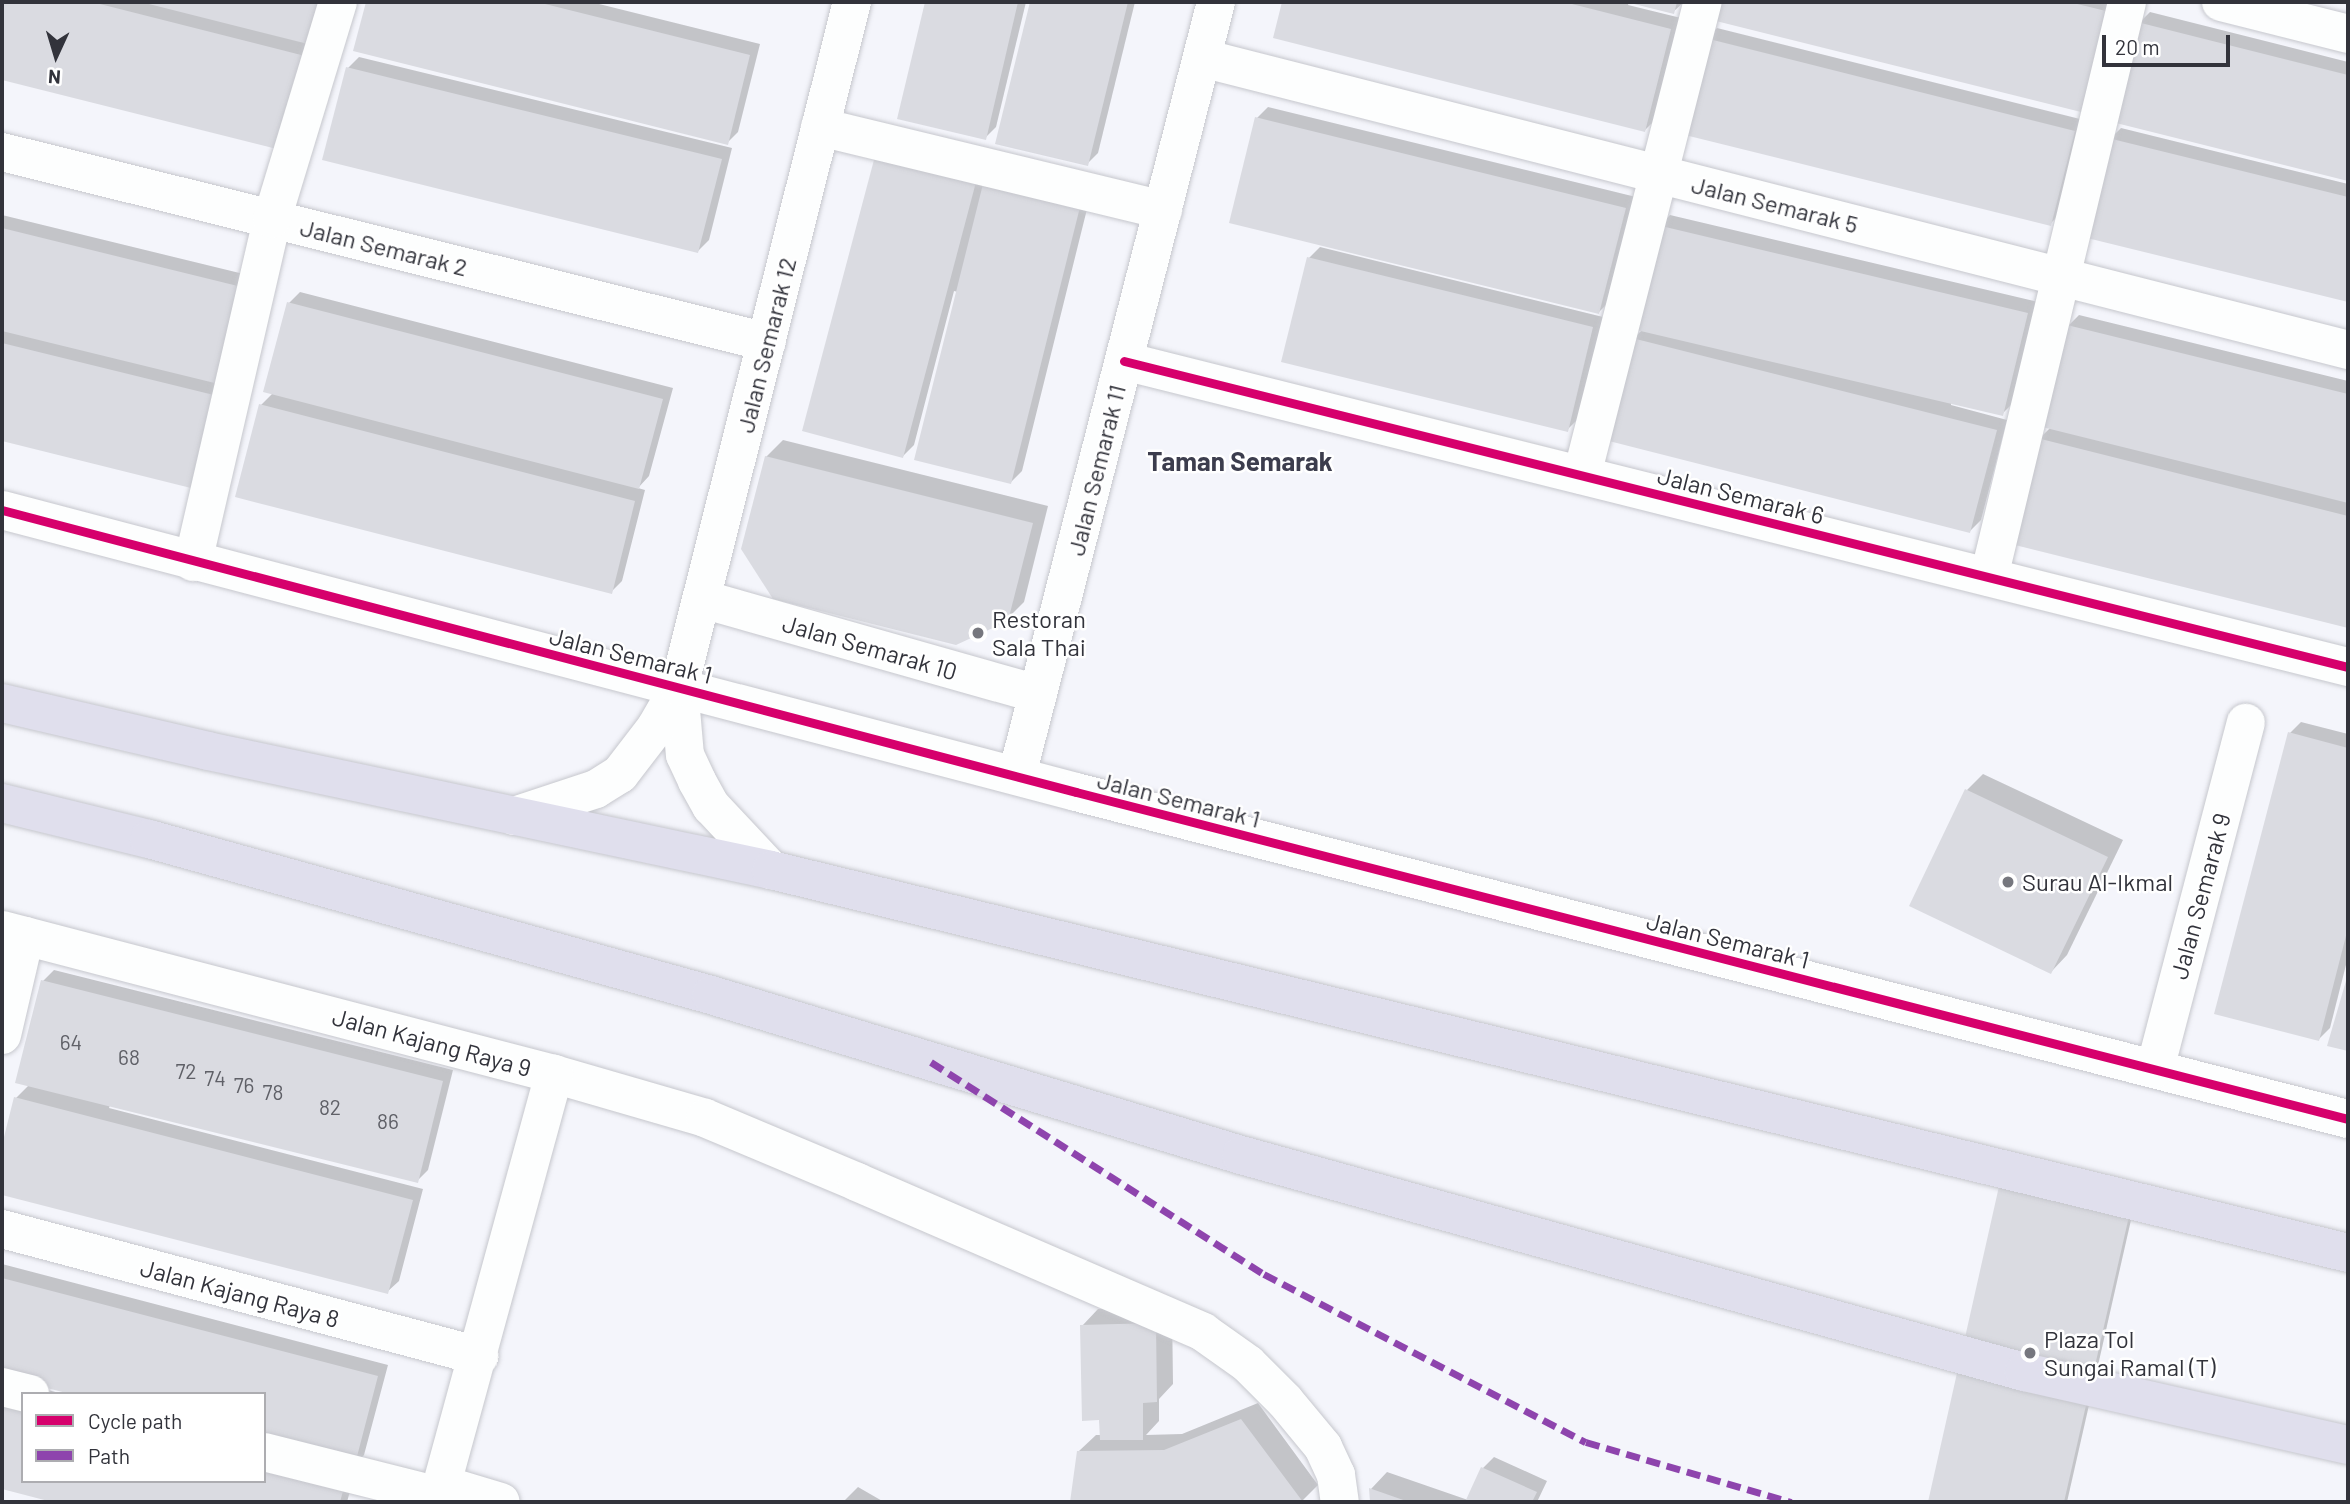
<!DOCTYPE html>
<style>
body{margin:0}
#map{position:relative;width:2350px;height:1504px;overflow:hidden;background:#f4f5fb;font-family:Barlow,sans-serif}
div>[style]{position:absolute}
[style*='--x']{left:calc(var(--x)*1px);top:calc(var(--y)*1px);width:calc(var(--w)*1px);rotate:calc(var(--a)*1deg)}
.shadow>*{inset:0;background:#0003}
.building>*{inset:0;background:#dadbe1}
.roads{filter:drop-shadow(0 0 2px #c6c7cd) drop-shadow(0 0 2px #c6c7cd)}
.minor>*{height:38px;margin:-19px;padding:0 19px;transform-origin:19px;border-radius:19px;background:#fdfefe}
.highway>*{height:38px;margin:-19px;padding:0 19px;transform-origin:19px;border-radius:19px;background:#e0dfed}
.quiet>*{height:7px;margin-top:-3.5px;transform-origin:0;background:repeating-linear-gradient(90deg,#8e44ad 0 14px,transparent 0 21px)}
.cycleway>*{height:9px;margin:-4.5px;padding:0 4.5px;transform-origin:4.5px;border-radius:4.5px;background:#d6006c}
.dots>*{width:19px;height:19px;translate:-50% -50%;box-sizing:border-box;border:4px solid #fff;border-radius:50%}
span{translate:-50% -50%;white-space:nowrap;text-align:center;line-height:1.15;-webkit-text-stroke:5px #fff;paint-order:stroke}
.number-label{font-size:21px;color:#5f6067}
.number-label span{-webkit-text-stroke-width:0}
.street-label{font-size:24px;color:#32333b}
.poi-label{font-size:24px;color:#32333b}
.left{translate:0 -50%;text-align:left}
.neighbourhood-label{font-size:26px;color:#3c3d4d;font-weight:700}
.frame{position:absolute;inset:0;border:4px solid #32333b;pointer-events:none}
.legend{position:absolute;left:21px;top:1392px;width:245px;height:91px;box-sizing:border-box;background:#fff;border:2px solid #adadb1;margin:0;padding:9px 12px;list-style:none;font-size:21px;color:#32333b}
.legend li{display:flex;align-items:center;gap:14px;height:35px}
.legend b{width:35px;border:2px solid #adadb1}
.north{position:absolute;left:21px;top:21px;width:70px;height:70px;-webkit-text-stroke:5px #fff;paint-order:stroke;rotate:184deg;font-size:19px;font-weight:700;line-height:28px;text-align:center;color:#32333b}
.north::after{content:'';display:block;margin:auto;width:24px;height:32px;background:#32333b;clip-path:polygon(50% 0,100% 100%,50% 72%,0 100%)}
.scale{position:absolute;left:2102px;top:35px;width:128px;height:32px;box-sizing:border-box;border:4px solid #32333b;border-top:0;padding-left:9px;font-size:21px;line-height:24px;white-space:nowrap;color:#32333b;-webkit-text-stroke:5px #fff;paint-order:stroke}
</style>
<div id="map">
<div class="shadow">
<i style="clip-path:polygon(2px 2px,335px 2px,288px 150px,2px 78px)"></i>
<i style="clip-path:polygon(367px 2px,591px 2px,760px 44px,738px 132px,727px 143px,355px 50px)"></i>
<i style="clip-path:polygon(927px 2px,1026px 2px,996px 127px,985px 138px,899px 118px)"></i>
<i style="clip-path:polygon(1031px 2px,1135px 2px,1098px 153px,1087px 164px,997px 143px)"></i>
<i style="clip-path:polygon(1284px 2px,1629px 2px,1628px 5px,1681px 18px,1656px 119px,1645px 130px,1275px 37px)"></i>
<i style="clip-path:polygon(1630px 2px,1684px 2px,1673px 12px)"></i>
<i style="clip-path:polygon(1714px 2px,2116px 2px,2091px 99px)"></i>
<i style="clip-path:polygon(2150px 12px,2348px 62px,2348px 179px,2114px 121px,2139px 23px)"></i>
<i style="clip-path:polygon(1717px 28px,2084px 120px,2061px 213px,2050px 224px,1706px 39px)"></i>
<i style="clip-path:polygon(359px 57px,732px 148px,709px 240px,698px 251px,348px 68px)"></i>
<i style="clip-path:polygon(1268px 107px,1636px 197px,1610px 301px,1599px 312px,1257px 118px)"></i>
<i style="clip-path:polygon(2121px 128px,2348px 184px,2348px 300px,2086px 235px,2110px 139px)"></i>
<i style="clip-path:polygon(876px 157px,986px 172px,982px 187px,995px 173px,1090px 197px,1022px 471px,1011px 482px,958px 292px,954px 291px,914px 445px,903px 456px)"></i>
<i style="clip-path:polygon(2px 215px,264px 279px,203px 489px,2px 439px)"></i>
<i style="clip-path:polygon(1670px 215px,2038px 302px,2013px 403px,2002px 414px,1951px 402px,1951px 405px,2007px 420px,1981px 520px,1970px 531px,1633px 339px,1643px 329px,1659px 226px)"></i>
<i style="clip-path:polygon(1320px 247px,1603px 317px,1578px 419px,1567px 430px,1309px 258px)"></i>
<i style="clip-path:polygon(300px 292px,673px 388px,649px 476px,638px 488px,645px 490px,622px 581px,611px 592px,261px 405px,273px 393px,289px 303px)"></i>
<i style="clip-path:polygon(2079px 315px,2348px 381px,2348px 626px,2013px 543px,2039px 439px,2050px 428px,2068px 326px)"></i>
<i style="clip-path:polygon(783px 440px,1048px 506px,1024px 602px,1007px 619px,766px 457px)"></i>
<i style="clip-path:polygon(2301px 722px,2348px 734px,2348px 957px,2330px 1028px,2319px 1039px,2290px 733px)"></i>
<i style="clip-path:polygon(1983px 774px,2123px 840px,2067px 955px,2051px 972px,1967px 790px)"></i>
<i style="clip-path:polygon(54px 970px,453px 1070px,428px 1170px,417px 1181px,110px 1105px,109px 1108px,423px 1189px,399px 1281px,387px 1292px,2px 1193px,2px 1152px,16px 1098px,29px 1085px,43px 981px)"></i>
<i style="clip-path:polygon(2004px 1174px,2136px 1198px,2067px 1502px,1930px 1502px)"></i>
<i style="clip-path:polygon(2px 1264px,388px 1365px,364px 1455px,352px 1468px,356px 1469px,347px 1502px,60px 1502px,2px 1487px,2px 1378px,63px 1394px,23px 1394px,23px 1481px,264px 1481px,264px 1394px,2px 1374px)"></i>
<i style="clip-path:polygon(1172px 1307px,1173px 1384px,1159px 1399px,1159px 1421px,1146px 1435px,1182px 1434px,1258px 1403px,1318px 1485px,1301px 1502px,1072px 1502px,1079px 1451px,1096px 1435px,1102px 1435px,1082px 1326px,1098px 1309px)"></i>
<i style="clip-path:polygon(1494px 1457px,1547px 1481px,1537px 1502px,1372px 1502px,1371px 1489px,1387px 1472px,1468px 1500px,1482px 1469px)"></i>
<i style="clip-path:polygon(858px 1487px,884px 1502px,843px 1502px)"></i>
</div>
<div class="building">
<i style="clip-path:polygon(2px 2px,92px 2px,313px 58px,289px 152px,2px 80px)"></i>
<i style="clip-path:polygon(141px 2px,327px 2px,316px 46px)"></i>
<i style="clip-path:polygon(366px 2px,537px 2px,750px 55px,728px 145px,353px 51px)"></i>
<i style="clip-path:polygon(925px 2px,1018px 2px,986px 140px,897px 119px)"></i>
<i style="clip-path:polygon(1030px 2px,1128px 2px,1088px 166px,995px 144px)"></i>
<i style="clip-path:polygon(1282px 2px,1564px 2px,1671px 29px,1645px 132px,1273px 38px)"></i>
<i style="clip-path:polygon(1626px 2px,1677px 2px,1674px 14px)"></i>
<i style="clip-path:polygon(1712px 2px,2069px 2px,2106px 11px,2081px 112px,1708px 19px)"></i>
<i style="clip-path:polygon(2137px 22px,2348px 75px,2348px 181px,2112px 122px)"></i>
<i style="clip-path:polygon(1705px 38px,2075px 131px,2051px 226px,1681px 134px)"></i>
<i style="clip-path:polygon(346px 67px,722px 159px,698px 253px,322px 160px)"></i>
<i style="clip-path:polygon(1255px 117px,1626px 208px,1599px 314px,1229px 223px)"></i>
<i style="clip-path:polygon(2108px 138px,2348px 197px,2348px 302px,2083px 237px)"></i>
<i style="clip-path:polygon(875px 156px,976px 182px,903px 458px,802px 431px)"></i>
<i style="clip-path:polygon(983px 184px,1080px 207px,1011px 484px,914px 460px)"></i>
<i style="clip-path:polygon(1657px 225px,2028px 313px,2003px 416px,1632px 329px)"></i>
<i style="clip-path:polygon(2px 228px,254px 290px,231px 387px,2px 331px)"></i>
<i style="clip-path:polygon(1307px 257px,1593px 327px,1568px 432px,1281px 362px)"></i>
<i style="clip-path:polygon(287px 302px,663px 399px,639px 489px,263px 392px)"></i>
<i style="clip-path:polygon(2067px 325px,2348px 394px,2348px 503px,2042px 427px)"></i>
<i style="clip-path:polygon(1632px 338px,1997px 430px,1970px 533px,1605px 440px)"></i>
<i style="clip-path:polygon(2px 343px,226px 398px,203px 491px,2px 441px)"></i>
<i style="clip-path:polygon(259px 404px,635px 501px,612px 594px,235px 497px)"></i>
<i style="clip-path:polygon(2037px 438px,2348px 516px,2348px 628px,2011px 544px)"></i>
<i style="clip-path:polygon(765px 456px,1033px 523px,1008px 621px,956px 645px,773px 599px,741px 549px)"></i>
<i style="clip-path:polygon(2288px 732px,2348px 748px,2348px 928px,2319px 1041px,2214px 1014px)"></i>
<i style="clip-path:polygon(1965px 789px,2108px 857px,2051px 974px,1909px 906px)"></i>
<i style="clip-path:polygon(2348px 974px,2348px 1051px,2327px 1046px)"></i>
<i style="clip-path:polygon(41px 980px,443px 1081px,418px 1183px,15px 1083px)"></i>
<i style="clip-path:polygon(14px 1097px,413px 1200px,388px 1294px,2px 1195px,2px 1145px)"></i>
<i style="clip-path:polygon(2002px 1173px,2132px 1203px,2064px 1502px,1928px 1502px)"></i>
<i style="clip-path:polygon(2px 1278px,378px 1376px,354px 1468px,264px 1445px,264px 1394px,70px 1394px,2px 1376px)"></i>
<i style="clip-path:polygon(1156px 1323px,1157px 1402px,1143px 1403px,1143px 1440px,1100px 1440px,1099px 1420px,1082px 1421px,1080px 1325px)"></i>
<i style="clip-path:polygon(2px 1391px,23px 1397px,23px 1481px,264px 1481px,264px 1459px,346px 1480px,340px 1502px,52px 1502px,2px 1489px)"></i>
<i style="clip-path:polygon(1241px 1419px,1303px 1502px,1070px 1502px,1077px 1451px,1164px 1450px)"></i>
<i style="clip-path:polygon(1481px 1467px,1537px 1492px,1532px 1502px,1465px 1502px)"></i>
<i style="clip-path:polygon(1369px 1488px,1409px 1502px,1370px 1502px)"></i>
</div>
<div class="roads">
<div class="minor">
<i style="--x:2221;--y:2;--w:131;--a:14.1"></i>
<i style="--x:1202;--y:58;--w:1183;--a:14.29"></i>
<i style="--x:820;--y:127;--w:353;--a:13.6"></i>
<i style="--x:2;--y:152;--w:788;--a:13.95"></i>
<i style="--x:1124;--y:361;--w:1262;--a:14.04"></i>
<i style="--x:1582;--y:475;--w:488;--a:-75.7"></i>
<i style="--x:2;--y:510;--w:1110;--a:14.71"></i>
<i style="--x:1076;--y:792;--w:1313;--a:14.42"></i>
<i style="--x:193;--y:562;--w:352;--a:-77"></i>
<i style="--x:272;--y:219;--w:227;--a:-73.1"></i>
<i style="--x:1989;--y:577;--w:591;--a:-76.5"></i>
<i style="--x:702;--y:599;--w:349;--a:15.8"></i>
<i style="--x:679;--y:687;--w:68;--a:85"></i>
<i style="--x:685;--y:755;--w:29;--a:65"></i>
<i style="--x:697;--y:781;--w:29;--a:61"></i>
<i style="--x:711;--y:806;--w:88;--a:46.8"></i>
<i style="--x:1017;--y:775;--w:798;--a:-75.56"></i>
<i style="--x:514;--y:816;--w:86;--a:-18.2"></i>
<i style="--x:596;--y:789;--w:28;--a:-32"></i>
<i style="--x:620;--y:774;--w:59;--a:-52.5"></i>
<i style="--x:656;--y:727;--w:46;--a:-60.1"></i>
<i style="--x:679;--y:687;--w:707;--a:-75.83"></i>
<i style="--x:2;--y:930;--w:570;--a:14.62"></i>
<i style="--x:554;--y:1074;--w:157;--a:16.2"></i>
<i style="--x:705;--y:1118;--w:165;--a:22.8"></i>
<i style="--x:857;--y:1182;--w:377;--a:23.4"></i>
<i style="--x:1203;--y:1332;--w:55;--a:35.4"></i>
<i style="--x:1248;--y:1364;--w:52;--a:45"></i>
<i style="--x:1285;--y:1401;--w:60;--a:50.4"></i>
<i style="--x:1323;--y:1447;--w:31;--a:65"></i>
<i style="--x:1336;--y:1475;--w:27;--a:82"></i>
<i style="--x:2;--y:1035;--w:102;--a:-76.9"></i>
<i style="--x:2155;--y:1069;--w:358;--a:-75.3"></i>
<i style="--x:2;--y:1229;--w:494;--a:14.9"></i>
<i style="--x:2;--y:1387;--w:29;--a:14"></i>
<i style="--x:264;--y:1452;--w:180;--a:14.1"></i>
<i style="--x:444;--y:1485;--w:59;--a:16.6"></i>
<i style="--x:437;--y:1502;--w:444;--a:-74.7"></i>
</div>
<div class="highway">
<i style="--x:2;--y:703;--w:212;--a:13.1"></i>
<i style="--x:208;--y:751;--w:575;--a:11.93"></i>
<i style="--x:771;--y:870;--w:1623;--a:13.65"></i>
<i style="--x:2;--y:803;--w:151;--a:13.8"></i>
<i style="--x:149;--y:839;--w:583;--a:15.51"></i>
<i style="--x:711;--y:995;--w:554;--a:16.8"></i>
<i style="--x:1241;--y:1155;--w:813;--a:15.49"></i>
<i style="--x:2024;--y:1372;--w:332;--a:12.7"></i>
</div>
</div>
<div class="quiet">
<i style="--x:931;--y:1062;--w:395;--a:32.5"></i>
<i style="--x:1264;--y:1274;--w:363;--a:27.6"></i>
<i style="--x:1586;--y:1442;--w:214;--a:16.3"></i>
</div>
<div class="cycleway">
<i style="--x:1124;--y:361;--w:1262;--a:14.04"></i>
<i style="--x:2;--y:510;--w:1110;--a:14.71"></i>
<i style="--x:1076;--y:792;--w:1313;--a:14.42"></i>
</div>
<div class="dots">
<i style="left:978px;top:633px;background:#76777e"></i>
<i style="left:2008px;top:882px;background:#76777e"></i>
<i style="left:2030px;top:1353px;background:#76777e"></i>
</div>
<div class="number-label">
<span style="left:71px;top:1042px">64</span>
<span style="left:129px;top:1057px">68</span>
<span style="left:186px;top:1071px">72</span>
<span style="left:215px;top:1078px">74</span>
<span style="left:244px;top:1085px">76</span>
<span style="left:273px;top:1092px">78</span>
<span style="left:330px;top:1107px">82</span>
<span style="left:388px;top:1121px">86</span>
</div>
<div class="street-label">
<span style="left:1775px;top:204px;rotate:14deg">Jalan Semarak 5</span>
<span style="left:384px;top:247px;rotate:14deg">Jalan Semarak 2</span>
<span style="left:766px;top:345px;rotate:-76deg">Jalan Semarak 12</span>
<span style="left:1096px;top:470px;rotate:-76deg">Jalan Semarak 11</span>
<span style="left:1741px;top:495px;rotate:14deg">Jalan Semarak 6</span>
<span style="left:870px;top:647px;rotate:16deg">Jalan Semarak 10</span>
<span style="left:631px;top:655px;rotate:14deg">Jalan Semarak 1</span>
<span style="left:1179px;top:799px;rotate:14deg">Jalan Semarak 1</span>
<span style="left:2200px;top:896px;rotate:-75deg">Jalan Semarak 9</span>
<span style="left:1728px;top:940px;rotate:14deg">Jalan Semarak 1</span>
<span style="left:432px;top:1042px;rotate:15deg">Jalan Kajang Raya 9</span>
<span style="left:240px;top:1293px;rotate:15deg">Jalan Kajang Raya 8</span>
</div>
<div class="poi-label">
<span class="left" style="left:992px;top:633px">Restoran<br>Sala Thai</span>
<span class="left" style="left:2022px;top:882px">Surau Al-Ikmal</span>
<span class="left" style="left:2044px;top:1353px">Plaza Tol<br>Sungai Ramal (T)</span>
</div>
<div class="neighbourhood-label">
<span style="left:1240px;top:461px">Taman Semarak</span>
</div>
<div class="frame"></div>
<ul class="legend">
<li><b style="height:9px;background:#d6006c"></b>Cycle path</li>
<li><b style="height:9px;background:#8e44ad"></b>Path</li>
</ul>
<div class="north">N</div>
<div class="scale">20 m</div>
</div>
